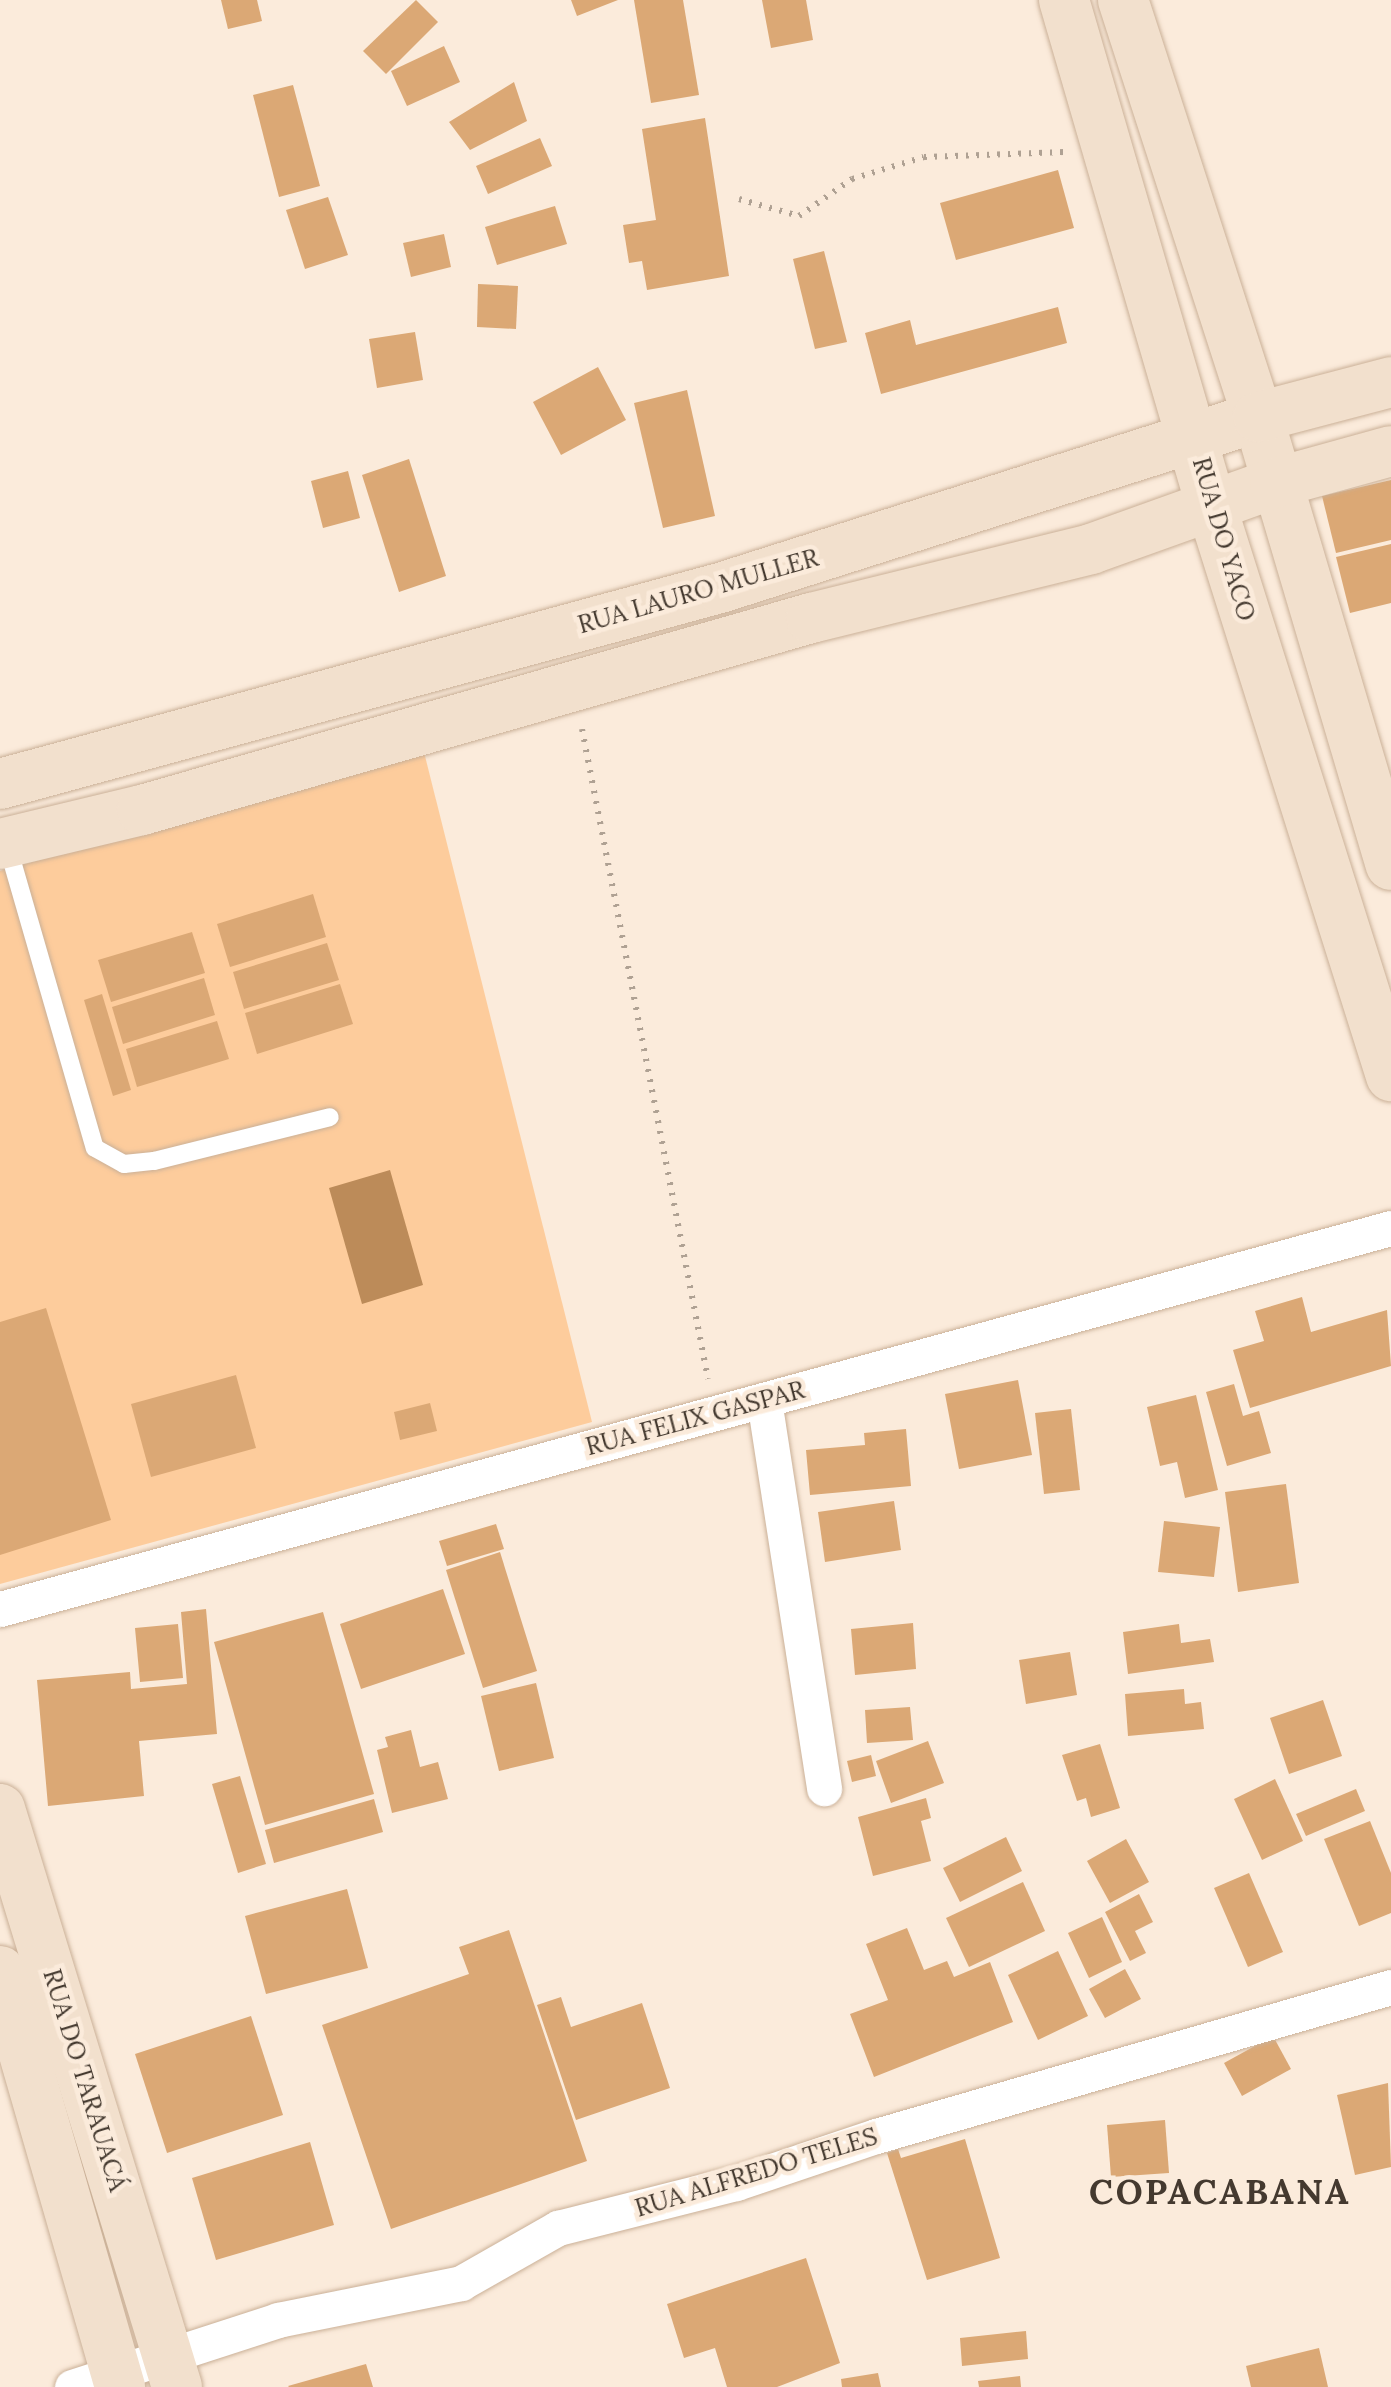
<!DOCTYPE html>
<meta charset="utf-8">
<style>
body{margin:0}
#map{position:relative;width:1391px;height:2387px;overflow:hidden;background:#fbebdb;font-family:Lora,serif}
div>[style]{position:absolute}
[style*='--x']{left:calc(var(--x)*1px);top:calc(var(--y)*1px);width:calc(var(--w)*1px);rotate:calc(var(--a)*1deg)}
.green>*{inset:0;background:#fdcc9c}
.water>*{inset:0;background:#bc8b59}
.building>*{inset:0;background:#dba875}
.path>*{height:6px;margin-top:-3px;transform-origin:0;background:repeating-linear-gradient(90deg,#afa193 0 2.5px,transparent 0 10.5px)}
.roads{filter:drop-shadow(0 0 2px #cab097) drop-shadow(0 0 2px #cab097)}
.lane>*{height:18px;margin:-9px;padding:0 9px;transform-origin:9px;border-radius:9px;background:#fff}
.street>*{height:35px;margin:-17.5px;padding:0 17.5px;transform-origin:17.5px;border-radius:17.5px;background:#fff}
.secondary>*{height:50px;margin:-25px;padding:0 25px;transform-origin:25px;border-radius:25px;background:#f2e0cd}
span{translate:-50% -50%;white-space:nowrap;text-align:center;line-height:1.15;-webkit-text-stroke:9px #fbebdb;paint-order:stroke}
.street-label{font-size:25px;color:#44392f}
.district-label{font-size:35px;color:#44392f;font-weight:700;letter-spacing:2.5px}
</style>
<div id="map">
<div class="green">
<i style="clip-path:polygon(424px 752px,592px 1422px,0 1584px,0 871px)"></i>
</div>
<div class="water">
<i style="clip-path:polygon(390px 1170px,423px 1285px,362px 1304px,329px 1188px)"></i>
</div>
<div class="building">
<i style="clip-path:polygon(221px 0,257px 0,262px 21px,228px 29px)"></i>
<i style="clip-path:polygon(416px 0,438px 22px,386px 74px,363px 51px)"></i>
<i style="clip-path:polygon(571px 0,618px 0,577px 16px)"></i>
<i style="clip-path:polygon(634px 0,683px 0,699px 95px,651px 103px)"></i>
<i style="clip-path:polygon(762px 0,806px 0,813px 40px,771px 48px)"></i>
<i style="clip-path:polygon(444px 46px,460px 82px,407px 106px,391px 71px)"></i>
<i style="clip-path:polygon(514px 82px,527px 121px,470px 150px,449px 122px)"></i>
<i style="clip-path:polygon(293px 85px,320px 186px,279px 197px,253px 95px)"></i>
<i style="clip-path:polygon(705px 118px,729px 276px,647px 290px,642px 261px,629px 263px,623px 225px,656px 220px,642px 129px)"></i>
<i style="clip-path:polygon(540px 138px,552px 166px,488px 194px,476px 166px)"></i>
<i style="clip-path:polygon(1058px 170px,1074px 228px,956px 260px,940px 203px)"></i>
<i style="clip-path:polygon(328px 197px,348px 255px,305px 269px,286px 210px)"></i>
<i style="clip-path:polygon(555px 206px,567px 244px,497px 265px,485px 227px)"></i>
<i style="clip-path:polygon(444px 234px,451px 267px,411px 277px,403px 243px)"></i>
<i style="clip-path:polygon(824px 251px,847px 342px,815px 349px,793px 259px)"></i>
<i style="clip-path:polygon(478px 284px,518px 286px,516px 329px,477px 327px)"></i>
<i style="clip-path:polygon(1058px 307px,1067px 343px,881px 394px,865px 333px,910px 320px,916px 345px)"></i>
<i style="clip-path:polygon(415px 332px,423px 380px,377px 388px,369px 339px)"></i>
<i style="clip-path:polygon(598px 367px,626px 420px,561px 455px,533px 402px)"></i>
<i style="clip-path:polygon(687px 390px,715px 516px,663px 528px,634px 403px)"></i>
<i style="clip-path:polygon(409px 459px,446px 576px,399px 592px,362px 475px)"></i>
<i style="clip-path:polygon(348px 471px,360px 518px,323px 528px,311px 481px)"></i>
<i style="clip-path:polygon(1391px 480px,1391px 540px,1336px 553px,1322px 496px)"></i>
<i style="clip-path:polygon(1391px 544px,1391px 603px,1350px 613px,1336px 557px)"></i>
<i style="clip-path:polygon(313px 894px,326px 937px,230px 967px,217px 924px)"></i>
<i style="clip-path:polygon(192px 932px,205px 973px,111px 1002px,98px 960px)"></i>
<i style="clip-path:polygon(327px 943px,339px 980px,244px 1009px,233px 972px)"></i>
<i style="clip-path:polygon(204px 978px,215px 1015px,123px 1044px,112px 1007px)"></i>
<i style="clip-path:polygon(340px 984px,353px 1024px,257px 1054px,245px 1013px)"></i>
<i style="clip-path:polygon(102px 994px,131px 1090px,113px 1096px,84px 1000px)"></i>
<i style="clip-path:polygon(217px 1021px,229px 1059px,137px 1087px,126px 1049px)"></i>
<i style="clip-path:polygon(1302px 1297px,1311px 1332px,1387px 1310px,1391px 1366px,1250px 1408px,1233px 1350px,1264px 1341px,1255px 1311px)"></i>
<i style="clip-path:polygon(46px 1308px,111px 1520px,0 1555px,0 1322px)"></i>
<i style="clip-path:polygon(236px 1375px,256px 1448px,151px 1477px,131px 1404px)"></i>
<i style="clip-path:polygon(1018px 1380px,1032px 1455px,959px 1469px,945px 1394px)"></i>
<i style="clip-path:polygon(1234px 1384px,1243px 1416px,1259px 1411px,1271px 1453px,1227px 1466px,1206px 1392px)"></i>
<i style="clip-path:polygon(1196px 1395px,1218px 1490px,1185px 1498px,1177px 1462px,1160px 1466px,1147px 1407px)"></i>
<i style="clip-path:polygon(430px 1403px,437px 1431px,400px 1440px,394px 1412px)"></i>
<i style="clip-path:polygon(1071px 1409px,1080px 1490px,1044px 1494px,1035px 1413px)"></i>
<i style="clip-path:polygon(906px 1429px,911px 1486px,810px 1495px,806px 1450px,865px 1445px,864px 1433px)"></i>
<i style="clip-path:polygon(1286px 1484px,1299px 1583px,1238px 1592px,1225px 1492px)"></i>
<i style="clip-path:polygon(894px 1501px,901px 1550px,825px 1562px,818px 1512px)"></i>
<i style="clip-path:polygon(1164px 1521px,1220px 1527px,1214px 1577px,1158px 1572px)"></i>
<i style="clip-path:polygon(496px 1524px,504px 1549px,447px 1566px,439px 1541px)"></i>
<i style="clip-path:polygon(500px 1552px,537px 1671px,483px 1688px,446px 1570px)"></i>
<i style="clip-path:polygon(443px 1589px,465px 1654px,361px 1689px,340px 1624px)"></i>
<i style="clip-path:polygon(206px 1609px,217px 1734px,139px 1741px,144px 1796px,48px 1806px,37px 1680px,130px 1672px,131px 1689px,187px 1684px,181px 1612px)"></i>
<i style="clip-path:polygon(323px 1612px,374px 1794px,265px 1825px,214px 1642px)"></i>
<i style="clip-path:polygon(913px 1623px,916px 1669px,855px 1675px,851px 1629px)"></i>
<i style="clip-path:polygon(178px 1624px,183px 1678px,140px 1682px,135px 1628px)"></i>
<i style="clip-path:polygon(1179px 1624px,1181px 1643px,1210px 1639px,1214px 1662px,1128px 1674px,1123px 1632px)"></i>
<i style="clip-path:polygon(1070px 1652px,1077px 1695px,1026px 1704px,1019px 1660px)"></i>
<i style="clip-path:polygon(536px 1683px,554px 1758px,499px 1771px,481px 1696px)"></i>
<i style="clip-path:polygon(1184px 1689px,1185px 1704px,1201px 1702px,1204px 1729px,1128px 1736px,1125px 1694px)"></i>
<i style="clip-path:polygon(1323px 1700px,1342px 1756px,1289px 1774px,1270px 1718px)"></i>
<i style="clip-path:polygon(910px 1707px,913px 1740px,867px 1743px,865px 1710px)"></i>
<i style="clip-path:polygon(411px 1730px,420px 1767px,438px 1762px,448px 1799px,392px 1813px,377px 1750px,388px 1747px,385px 1737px)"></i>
<i style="clip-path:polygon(928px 1741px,944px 1783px,891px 1803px,876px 1761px)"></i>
<i style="clip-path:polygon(1100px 1744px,1120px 1808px,1091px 1817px,1086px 1798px,1077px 1801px,1062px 1755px)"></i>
<i style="clip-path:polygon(871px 1755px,876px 1776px,852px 1782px,847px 1761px)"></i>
<i style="clip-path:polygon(240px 1776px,266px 1864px,238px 1873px,212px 1784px)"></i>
<i style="clip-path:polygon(1275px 1779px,1303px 1841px,1262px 1860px,1234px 1799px)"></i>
<i style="clip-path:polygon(1356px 1789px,1365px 1811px,1306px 1836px,1296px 1814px)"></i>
<i style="clip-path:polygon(926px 1798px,931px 1818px,921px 1821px,931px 1861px,873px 1876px,858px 1817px)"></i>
<i style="clip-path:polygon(374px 1799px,383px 1832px,274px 1863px,265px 1830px)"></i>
<i style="clip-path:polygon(1370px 1821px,1391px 1873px,1391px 1913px,1359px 1926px,1324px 1839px)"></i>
<i style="clip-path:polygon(1006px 1837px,1022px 1871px,960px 1902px,943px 1868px)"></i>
<i style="clip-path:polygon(1126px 1839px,1149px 1882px,1110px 1903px,1087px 1861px)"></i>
<i style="clip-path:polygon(1249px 1873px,1283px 1952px,1248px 1967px,1214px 1888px)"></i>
<i style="clip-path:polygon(1023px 1882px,1045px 1931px,969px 1967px,946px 1918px)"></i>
<i style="clip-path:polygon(347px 1889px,368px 1968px,266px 1994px,245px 1916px)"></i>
<i style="clip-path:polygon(1139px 1894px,1153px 1922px,1135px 1931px,1146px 1953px,1130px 1961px,1105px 1912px)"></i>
<i style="clip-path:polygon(1102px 1917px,1122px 1962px,1089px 1978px,1068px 1933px)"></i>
<i style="clip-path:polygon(907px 1928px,924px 1970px,947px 1961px,954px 1977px,990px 1962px,1013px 2022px,874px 2077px,850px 2014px,888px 2000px,866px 1944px)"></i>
<i style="clip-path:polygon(509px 1930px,587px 2161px,391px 2229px,322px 2025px,469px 1974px,459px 1947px)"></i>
<i style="clip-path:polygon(1058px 1951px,1088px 2016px,1038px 2040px,1008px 1975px)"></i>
<i style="clip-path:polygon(1125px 1969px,1141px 1999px,1105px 2018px,1089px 1989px)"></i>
<i style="clip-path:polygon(561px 1997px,571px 2027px,642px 2003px,670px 2088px,576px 2120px,537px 2005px)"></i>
<i style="clip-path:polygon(251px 2016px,283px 2115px,167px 2153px,135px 2054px)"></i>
<i style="clip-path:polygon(1273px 2036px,1291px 2069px,1242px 2096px,1224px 2063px)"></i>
<i style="clip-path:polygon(1388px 2083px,1391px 2167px,1355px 2175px,1337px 2095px)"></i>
<i style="clip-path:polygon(1165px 2120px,1169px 2173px,1111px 2177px,1107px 2125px)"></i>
<i style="clip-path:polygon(965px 2139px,1000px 2258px,927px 2280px,887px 2153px,898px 2149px,901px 2158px)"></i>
<i style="clip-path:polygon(310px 2142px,334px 2225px,216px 2260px,192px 2178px)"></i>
<i style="clip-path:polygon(806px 2258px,840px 2363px,777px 2387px,727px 2387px,715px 2348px,684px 2358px,667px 2304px)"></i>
<i style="clip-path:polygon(1026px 2331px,1028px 2359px,962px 2366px,960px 2338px)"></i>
<i style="clip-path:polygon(1319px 2348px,1328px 2387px,1251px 2387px,1246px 2366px)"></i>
<i style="clip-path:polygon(366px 2364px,373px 2387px,289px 2387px,288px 2386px)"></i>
<i style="clip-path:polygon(878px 2373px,881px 2387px,842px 2387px,841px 2379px)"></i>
<i style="clip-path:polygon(1020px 2376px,1021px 2387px,979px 2387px,978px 2381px)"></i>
</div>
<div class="path">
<i style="--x:739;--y:199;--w:62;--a:15.8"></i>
<i style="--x:799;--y:216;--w:65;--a:-34.9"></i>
<i style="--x:852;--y:179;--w:75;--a:-17"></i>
<i style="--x:924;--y:157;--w:140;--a:-2"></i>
<i style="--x:582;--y:729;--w:662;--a:79.03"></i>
</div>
<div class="roads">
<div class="lane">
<i style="--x:7;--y:844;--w:316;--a:73.9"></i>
<i style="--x:95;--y:1148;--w:33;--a:29"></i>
<i style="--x:124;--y:1164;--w:30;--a:-6"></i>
<i style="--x:154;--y:1161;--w:181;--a:-14"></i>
</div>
<div class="street">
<i style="--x:764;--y:1400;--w:393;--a:81.2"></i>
<i style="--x:0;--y:1609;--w:1442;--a:-15.32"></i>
<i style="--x:72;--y:2387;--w:217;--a:-18"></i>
<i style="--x:278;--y:2320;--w:187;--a:-11.4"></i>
<i style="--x:461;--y:2283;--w:112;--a:-29.6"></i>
<i style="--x:558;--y:2228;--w:184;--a:-14.2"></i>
<i style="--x:736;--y:2183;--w:148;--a:-18.6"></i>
<i style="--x:876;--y:2136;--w:536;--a:-16.14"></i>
</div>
<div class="secondary">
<i style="--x:1064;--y:0;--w:526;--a:73.77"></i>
<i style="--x:1211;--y:505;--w:599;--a:72.5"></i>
<i style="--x:1123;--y:0;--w:438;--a:72.1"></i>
<i style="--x:1258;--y:417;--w:467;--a:73.5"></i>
<i style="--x:0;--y:784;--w:746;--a:-15.23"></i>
<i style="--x:720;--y:588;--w:565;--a:-17.63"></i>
<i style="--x:1258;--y:417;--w:138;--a:-14.7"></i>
<i style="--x:0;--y:844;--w:146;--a:-13.5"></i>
<i style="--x:142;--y:810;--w:696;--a:-16.01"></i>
<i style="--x:811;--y:618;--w:288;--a:-13.8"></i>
<i style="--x:1091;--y:549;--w:195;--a:-19.7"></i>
<i style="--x:1275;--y:483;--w:120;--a:-15.4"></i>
<i style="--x:0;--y:1809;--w:604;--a:72.97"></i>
<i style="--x:0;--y:1971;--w:433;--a:73.9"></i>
</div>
</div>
<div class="street-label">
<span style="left:1224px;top:539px;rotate:74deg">RUA DO YACO</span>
<span style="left:698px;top:591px;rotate:-16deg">RUA LAURO MULLER</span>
<span style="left:695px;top:1418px;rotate:-15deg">RUA FELIX GASPAR</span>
<span style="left:85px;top:2080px;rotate:73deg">RUA DO TARAUACÁ</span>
<span style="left:756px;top:2172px;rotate:-17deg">RUA ALFREDO TELES</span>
</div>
<div class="district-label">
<span style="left:1220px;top:2192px">COPACABANA</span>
</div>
</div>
